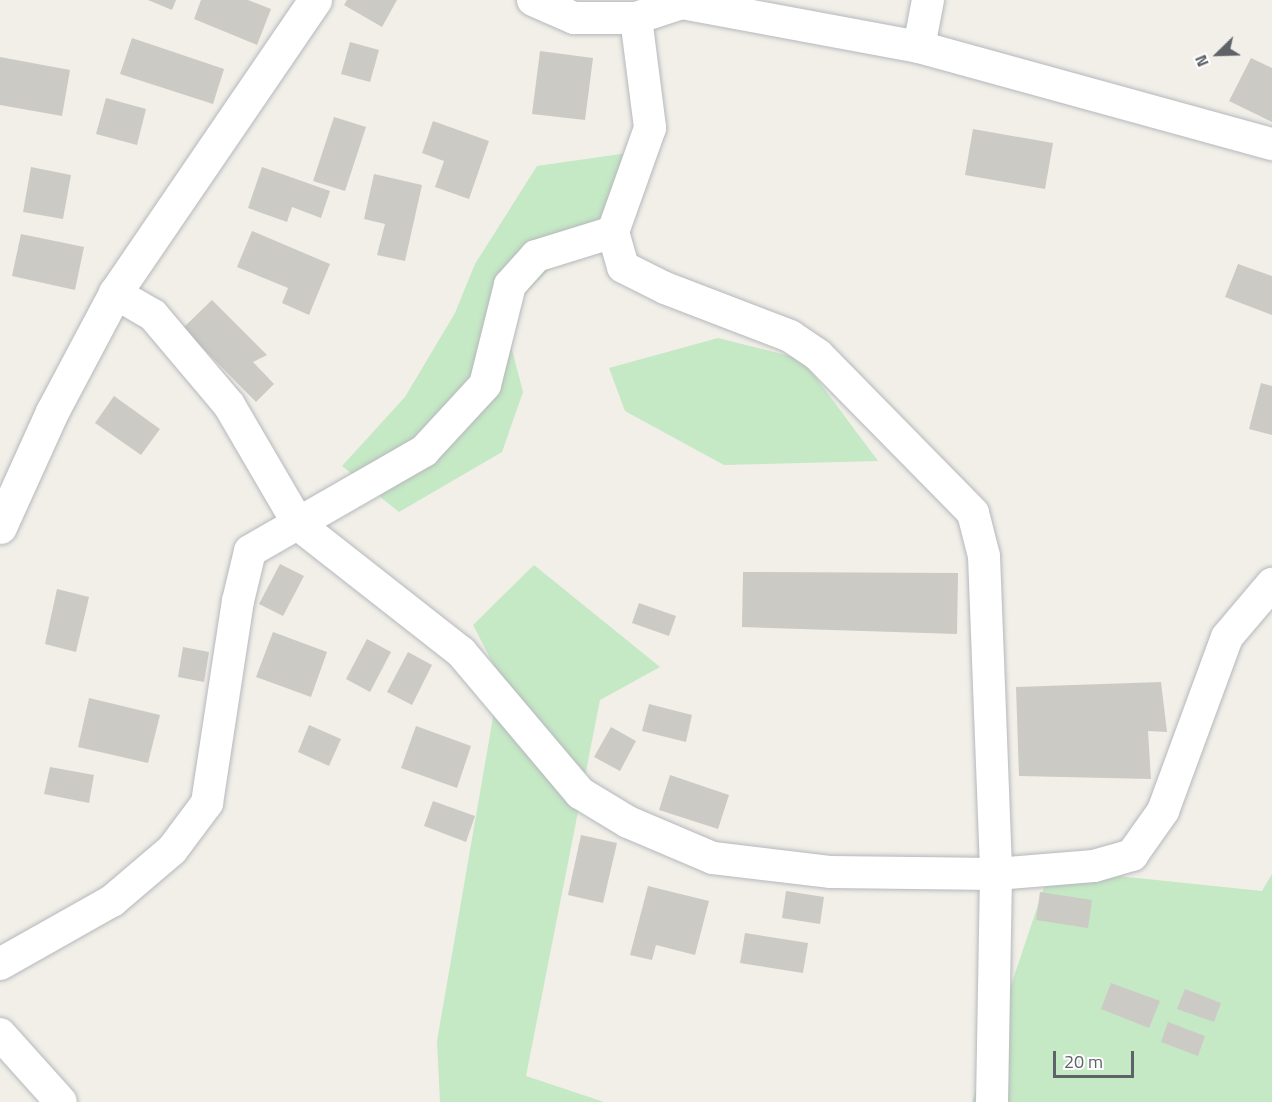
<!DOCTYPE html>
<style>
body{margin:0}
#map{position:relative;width:1272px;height:1102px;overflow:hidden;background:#f1efe8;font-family:"Titillium Web",sans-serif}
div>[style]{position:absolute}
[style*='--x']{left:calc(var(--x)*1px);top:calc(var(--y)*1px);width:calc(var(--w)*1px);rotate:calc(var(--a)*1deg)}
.green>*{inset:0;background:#c5e8c5}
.building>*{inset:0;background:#cccac5}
.roads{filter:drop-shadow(0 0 2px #b5b8bc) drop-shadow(0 0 2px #b5b8bc)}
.minor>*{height:32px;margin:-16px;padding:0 16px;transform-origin:16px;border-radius:16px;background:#fff}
.tertiary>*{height:33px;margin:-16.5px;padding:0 16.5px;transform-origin:16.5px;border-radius:16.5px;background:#fff}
span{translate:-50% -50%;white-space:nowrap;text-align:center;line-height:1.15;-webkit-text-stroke:4.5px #fff;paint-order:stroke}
.north{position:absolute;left:1188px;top:24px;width:60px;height:60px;-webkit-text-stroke:4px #fff;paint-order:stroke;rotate:247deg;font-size:16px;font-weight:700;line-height:24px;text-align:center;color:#5f6368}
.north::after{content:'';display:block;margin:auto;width:21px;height:27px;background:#5f6368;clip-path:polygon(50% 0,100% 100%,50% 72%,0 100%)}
.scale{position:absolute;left:1053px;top:1051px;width:81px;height:27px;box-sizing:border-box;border:3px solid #5f6368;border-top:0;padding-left:8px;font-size:18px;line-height:21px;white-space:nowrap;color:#5f6368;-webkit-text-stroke:4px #fff;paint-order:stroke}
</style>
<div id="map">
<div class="green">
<i style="clip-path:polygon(628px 153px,603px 217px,503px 315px,523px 392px,502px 452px,399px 512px,342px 466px,405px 397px,455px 313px,475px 264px,537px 166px)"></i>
<i style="clip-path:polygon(718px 338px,802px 359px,878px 461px,724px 465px,625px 411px,609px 368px)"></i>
<i style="clip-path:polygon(534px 565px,660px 667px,600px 700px,526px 1076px,604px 1102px,440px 1102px,437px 1041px,500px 677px,473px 625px)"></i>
<i style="clip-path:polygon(1050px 869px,1262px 891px,1272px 874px,1272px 1102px,972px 1102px)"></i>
</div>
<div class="building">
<i style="clip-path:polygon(148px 0,176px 0,172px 10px)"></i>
<i style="clip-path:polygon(201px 0,248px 0,271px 9px,257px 45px,194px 19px)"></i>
<i style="clip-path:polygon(347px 0,397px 0,382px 27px,344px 5px)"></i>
<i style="clip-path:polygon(132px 38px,224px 69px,213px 104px,120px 74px)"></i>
<i style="clip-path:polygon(350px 42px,379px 50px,370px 82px,341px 74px)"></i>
<i style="clip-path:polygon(540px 51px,593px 58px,585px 120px,532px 114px)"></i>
<i style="clip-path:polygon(0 57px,70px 70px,62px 116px,0 105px)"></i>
<i style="clip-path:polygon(1251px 58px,1272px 68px,1272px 122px,1229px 101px)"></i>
<i style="clip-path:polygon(106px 98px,146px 109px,137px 145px,96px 134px)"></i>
<i style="clip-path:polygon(334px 117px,366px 127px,345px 191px,313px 181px)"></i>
<i style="clip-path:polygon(433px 121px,489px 141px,469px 199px,435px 187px,444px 161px,422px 153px)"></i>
<i style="clip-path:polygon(973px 129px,1053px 143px,1045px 189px,965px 175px)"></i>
<i style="clip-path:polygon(31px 167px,71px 175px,63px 219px,23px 212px)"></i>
<i style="clip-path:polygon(262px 167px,330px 191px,321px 218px,292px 207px,287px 222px,248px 208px)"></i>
<i style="clip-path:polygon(374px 174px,422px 185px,405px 261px,377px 255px,385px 224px,364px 219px)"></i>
<i style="clip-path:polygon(252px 231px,330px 264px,309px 315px,282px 303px,288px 288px,237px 267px)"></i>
<i style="clip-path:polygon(21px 234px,84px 247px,75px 290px,12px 276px)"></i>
<i style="clip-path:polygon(1238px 264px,1272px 276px,1272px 315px,1225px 297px)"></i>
<i style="clip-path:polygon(212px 300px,267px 355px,253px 362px,274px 384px,256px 402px,183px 328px)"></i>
<i style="clip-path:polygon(1261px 383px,1272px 386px,1272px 435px,1249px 429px)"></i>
<i style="clip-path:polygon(114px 396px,160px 429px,141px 455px,95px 423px)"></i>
<i style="clip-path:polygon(280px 564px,304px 576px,283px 616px,259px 604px)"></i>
<i style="clip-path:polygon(743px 572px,958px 573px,957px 634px,742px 627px)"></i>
<i style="clip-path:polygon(57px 589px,89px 597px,76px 652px,45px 644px)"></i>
<i style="clip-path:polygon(639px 603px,676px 616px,669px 636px,632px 623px)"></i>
<i style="clip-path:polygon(273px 632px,327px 652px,311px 697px,256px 677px)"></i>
<i style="clip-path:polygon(367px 639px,391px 652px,370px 692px,346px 679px)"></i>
<i style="clip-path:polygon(183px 647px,209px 652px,204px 682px,178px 677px)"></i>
<i style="clip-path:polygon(408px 652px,432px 665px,412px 705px,387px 692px)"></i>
<i style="clip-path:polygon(1161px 682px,1167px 732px,1148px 731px,1151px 779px,1019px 776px,1016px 687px)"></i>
<i style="clip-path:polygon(89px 698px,160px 715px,148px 763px,78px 747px)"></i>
<i style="clip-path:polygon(649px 704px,692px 715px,686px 742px,642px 731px)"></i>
<i style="clip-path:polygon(309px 725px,341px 739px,329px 766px,298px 752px)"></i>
<i style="clip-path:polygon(416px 726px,471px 746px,457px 788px,401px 768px)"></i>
<i style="clip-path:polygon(611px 727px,636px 741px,620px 771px,594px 757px)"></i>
<i style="clip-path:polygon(50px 767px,94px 775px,89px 803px,44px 794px)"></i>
<i style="clip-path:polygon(670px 775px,729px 795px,718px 829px,659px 810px)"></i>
<i style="clip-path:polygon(433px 801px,475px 816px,466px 842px,424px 826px)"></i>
<i style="clip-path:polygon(581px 835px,617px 843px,603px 903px,568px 895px)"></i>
<i style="clip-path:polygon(648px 886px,709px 901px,695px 955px,656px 945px,652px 960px,630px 955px)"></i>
<i style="clip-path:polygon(786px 891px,824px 897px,820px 924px,782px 918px)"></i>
<i style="clip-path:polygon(1040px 892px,1092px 900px,1088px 928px,1036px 920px)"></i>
<i style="clip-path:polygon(745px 933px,808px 943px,803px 973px,740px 963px)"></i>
<i style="clip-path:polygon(1111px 983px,1160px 1001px,1149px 1028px,1101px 1009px)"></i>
<i style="clip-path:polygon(1185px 989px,1221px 1003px,1214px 1022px,1177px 1009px)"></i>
<i style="clip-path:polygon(1168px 1022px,1205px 1036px,1198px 1056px,1161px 1042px)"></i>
</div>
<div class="roads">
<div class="minor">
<i style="--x:533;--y:0;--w:45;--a:23.7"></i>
<i style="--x:574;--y:18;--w:62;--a:0"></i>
<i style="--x:636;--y:18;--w:48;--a:-18.1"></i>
<i style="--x:682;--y:3;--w:241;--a:10.5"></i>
<i style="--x:919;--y:47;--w:366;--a:15.4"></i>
<i style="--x:636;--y:18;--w:111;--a:82.7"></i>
<i style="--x:650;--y:128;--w:110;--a:109.6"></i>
<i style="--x:613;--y:232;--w:36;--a:74"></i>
<i style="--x:623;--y:267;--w:47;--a:26.6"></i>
<i style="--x:665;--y:288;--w:134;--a:21"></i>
<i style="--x:790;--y:336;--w:34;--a:34"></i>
<i style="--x:818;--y:355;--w:221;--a:45.5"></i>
<i style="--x:973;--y:513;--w:44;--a:75.7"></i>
<i style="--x:984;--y:556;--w:318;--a:87.8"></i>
<i style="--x:996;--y:874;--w:228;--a:91"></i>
<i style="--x:919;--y:47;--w:48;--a:-79.2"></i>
<i style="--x:115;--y:293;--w:44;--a:30.1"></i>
<i style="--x:153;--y:315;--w:118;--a:49.8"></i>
<i style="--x:229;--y:405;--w:139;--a:59.7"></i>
<i style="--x:299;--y:525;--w:206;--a:38.1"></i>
<i style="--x:461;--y:652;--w:185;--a:49.8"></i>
<i style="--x:580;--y:793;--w:56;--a:31.1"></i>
<i style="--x:628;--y:822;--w:92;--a:23"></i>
<i style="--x:713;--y:858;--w:119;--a:6.8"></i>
<i style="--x:831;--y:872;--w:165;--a:0.7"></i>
<i style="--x:996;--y:874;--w:98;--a:-4.7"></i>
<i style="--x:1094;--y:866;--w:40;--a:-16"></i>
<i style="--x:1132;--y:855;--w:54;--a:-54.8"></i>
<i style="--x:1163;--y:811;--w:185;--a:-69.8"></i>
<i style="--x:1227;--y:637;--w:70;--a:-49.7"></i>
<i style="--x:0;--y:964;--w:129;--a:-29.4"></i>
<i style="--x:112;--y:901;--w:79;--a:-40.4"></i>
<i style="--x:172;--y:850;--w:59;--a:-53.3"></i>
<i style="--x:207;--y:803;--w:204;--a:-81.3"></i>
<i style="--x:238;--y:601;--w:51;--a:-76.5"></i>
<i style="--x:250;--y:551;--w:201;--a:-29.9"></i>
<i style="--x:424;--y:451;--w:90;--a:-47.3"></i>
<i style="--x:485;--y:385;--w:103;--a:-76"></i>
<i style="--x:510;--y:285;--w:39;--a:-48"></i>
<i style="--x:536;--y:256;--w:81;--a:-17.3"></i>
<i style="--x:0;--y:1034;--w:91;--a:48.1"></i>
</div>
<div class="tertiary">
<i style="--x:0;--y:527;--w:126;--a:-65.7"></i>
<i style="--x:52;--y:412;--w:135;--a:-62.1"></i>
<i style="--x:115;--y:293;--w:355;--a:-55.7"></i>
</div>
</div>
<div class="north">N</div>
<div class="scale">20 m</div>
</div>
